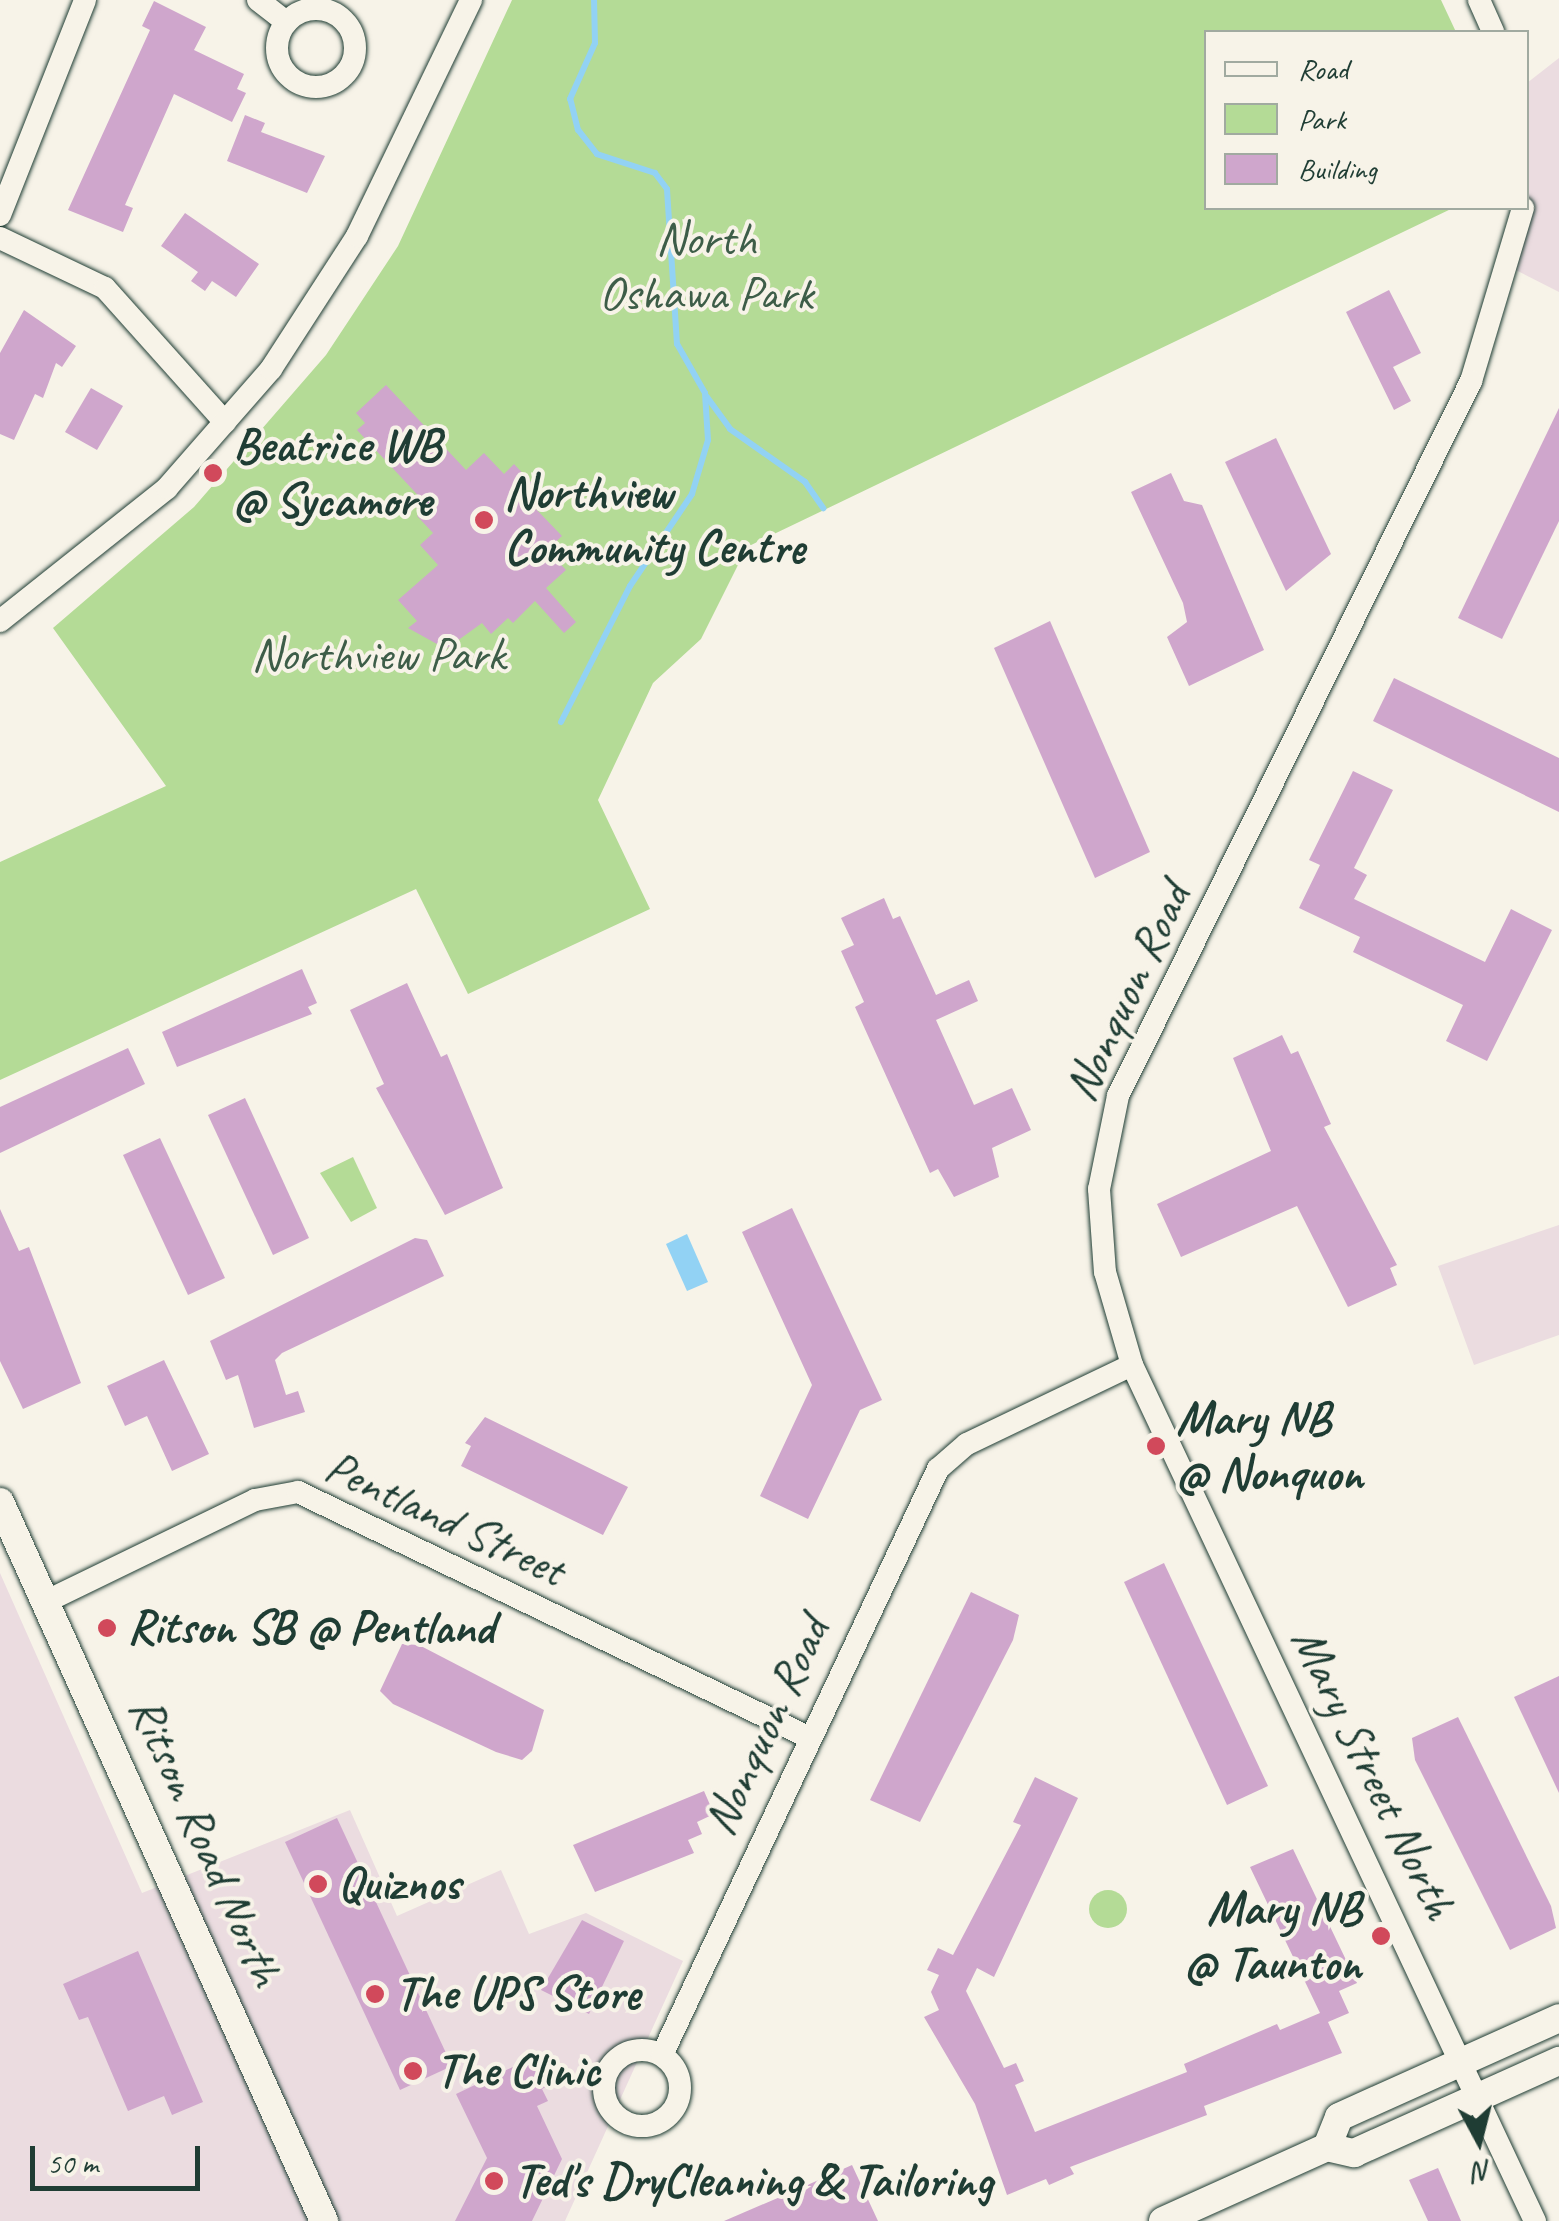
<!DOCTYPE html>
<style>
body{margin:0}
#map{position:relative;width:1559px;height:2221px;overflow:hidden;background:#f7f3e8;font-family:Caveat,sans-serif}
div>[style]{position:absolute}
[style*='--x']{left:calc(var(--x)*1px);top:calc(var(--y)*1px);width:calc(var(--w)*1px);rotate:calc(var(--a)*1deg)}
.built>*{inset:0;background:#ebdce0}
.green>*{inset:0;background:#b4db96}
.round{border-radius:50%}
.water>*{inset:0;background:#92d2f4}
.stream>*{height:6px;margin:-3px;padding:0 3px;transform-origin:3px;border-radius:3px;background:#92d2f4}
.building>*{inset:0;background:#cfa6cc}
.roads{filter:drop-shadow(0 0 2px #1f3d34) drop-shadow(0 0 2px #1f3d34)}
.minor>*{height:22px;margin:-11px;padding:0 11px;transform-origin:11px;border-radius:11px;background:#f7f3e8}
.minor>.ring{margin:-11px;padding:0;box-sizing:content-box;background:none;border:22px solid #f7f3e8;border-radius:50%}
.major>*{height:28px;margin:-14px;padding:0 14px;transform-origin:14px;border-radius:14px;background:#f7f3e8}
.dots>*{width:28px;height:28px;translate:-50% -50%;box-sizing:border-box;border:5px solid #f7f3e8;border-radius:50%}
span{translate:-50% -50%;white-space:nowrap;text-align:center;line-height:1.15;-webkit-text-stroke:8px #f7f3e8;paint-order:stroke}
.park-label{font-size:48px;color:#3d5d48}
.poi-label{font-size:48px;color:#1f3d34;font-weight:700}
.left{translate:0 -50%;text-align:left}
.right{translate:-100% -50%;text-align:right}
.street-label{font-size:48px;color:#1f3d34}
.legend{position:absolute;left:1204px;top:30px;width:325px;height:180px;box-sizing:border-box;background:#f7f3e8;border:2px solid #a1aaa0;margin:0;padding:12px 18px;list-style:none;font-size:30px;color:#1f3d34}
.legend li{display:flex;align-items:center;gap:20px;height:50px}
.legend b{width:50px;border:2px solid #a1aaa0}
.north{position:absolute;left:1429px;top:2091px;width:100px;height:100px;-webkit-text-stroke:8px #f7f3e8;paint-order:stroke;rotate:173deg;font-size:28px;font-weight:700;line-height:40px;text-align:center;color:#1f3d34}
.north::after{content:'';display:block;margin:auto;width:35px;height:45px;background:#1f3d34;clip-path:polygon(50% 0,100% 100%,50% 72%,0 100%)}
.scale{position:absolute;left:30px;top:2146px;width:170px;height:45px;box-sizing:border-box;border:5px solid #1f3d34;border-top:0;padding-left:12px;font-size:30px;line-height:35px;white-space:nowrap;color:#1f3d34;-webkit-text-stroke:8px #f7f3e8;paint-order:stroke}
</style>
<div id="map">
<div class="built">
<i style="clip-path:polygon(1559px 58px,1559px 292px,1512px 268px,1526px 208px,1527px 83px)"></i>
<i style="clip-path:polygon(1559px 1225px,1559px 1335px,1474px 1365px,1438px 1266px)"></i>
<i style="clip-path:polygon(0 1573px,142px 1893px,350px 1810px,397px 1916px,501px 1870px,529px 1934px,586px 1913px,683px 1961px,565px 2221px,0 2221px)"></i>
</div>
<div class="green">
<i style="clip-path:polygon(512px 0,1441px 0,1456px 32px,1206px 32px,1206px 208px,1453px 208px,747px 547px,701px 639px,653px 683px,598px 800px,650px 909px,468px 994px,416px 889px,0 1080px,0 862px,166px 786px,53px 628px,194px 507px,326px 355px,398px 246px)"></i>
<i style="clip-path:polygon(353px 1157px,377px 1208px,351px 1222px,320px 1173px)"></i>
<i class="round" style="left:1089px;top:1890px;width:38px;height:38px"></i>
</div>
<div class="water">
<i style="clip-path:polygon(687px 1234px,708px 1282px,687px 1291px,666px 1244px)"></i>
</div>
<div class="stream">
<i style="--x:707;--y:397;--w:39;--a:54"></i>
<i style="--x:730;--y:429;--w:92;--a:35.2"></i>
<i style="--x:805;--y:482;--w:32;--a:55"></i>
<i style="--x:561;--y:722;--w:153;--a:-63.1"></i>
<i style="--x:630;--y:586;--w:111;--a:-56"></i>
<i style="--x:692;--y:494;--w:56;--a:-73.5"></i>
<i style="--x:708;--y:440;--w:47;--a:-93.7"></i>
<i style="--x:705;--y:393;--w:56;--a:-119.7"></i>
<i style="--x:677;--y:344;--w:155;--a:-93.7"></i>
<i style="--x:667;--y:189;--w:20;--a:-127"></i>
<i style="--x:655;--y:173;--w:61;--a:-161.9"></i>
<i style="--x:597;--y:154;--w:31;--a:-128"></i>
<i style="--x:578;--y:130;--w:32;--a:-104"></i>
<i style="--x:570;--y:99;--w:61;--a:-65.9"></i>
<i style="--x:595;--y:43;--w:43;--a:-91.3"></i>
</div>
<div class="building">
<i style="clip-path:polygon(154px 1px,206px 27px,194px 50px,244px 74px,237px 89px,246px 93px,232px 122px,174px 94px,125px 205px,133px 208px,123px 232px,68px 210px,150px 30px,142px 26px)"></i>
<i style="clip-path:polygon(245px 115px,265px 123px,261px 132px,325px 156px,307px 193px,227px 161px)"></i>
<i style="clip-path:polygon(185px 213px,259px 264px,236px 297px,212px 281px,205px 291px,191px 281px,198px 272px,161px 246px)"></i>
<i style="clip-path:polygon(1389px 290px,1421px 353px,1393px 367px,1411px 401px,1394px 410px,1346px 312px)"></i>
<i style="clip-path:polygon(24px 310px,76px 346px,62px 367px,56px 363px,43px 398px,35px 394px,14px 440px,0 434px,0 353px)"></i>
<i style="clip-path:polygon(386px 385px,466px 470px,484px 453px,504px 474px,514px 464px,546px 498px,535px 508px,562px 536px,547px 550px,566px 570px,546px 588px,576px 622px,564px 633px,535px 601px,513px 623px,508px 618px,491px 634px,482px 623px,446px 649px,408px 628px,417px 621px,398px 600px,438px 565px,420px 545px,433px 533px,417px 516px,428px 506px,357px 430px,365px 423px,356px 413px)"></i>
<i style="clip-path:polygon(91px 388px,123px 406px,97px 450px,65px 432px)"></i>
<i style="clip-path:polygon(1559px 408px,1559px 521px,1502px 639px,1458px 618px)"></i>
<i style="clip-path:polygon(1276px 438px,1331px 554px,1286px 591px,1225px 462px)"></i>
<i style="clip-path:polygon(1171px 473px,1184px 501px,1202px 505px,1264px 650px,1189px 686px,1167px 637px,1187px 622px,1183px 603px,1131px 492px)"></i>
<i style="clip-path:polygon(1050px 621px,1150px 852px,1095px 878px,994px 648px)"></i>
<i style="clip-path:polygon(1394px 678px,1559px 758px,1559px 812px,1373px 721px)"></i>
<i style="clip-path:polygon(1353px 771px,1393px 790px,1354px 868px,1367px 875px,1354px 899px,1485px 962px,1511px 909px,1552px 930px,1487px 1061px,1446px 1041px,1463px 1005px,1353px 952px,1360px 937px,1299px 908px,1320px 865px,1309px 860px)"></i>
<i style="clip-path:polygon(884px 898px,893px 919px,900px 916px,936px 995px,969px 980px,978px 1001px,936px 1020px,974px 1105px,1012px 1088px,1031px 1130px,992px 1148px,999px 1177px,954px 1197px,938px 1169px,930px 1173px,855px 1007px,864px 1002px,841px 951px,854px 945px,841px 918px)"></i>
<i style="clip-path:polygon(302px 969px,317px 1003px,308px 1007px,312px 1014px,177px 1067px,162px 1032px)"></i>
<i style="clip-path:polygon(407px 983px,441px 1057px,447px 1054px,503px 1188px,445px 1215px,376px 1088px,384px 1084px,350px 1010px)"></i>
<i style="clip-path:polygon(1282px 1035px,1291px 1054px,1298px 1051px,1331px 1124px,1324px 1127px,1397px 1265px,1390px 1268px,1397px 1285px,1348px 1307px,1297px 1206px,1181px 1257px,1157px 1204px,1271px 1151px,1233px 1058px)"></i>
<i style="clip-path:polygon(128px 1048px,145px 1084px,0 1153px,0 1107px)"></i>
<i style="clip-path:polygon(245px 1098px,309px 1238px,273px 1255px,208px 1115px)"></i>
<i style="clip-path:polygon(160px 1138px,225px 1278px,188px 1295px,123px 1155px)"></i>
<i style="clip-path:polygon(792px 1208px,882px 1400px,860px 1410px,808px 1519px,760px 1496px,812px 1385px,742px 1232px)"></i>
<i style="clip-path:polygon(0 1209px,19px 1251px,29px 1247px,81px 1383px,23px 1409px,0 1361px)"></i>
<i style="clip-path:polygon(415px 1238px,427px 1240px,444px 1276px,282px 1353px,275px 1360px,286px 1395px,298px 1391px,305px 1412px,254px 1428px,238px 1375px,226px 1380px,210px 1341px)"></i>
<i style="clip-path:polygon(164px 1360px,209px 1454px,172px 1471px,147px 1416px,125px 1426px,107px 1386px)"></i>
<i style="clip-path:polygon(485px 1417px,628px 1487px,603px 1535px,461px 1466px,471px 1446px,465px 1443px)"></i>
<i style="clip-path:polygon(1164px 1563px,1268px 1786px,1227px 1805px,1124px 1582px)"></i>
<i style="clip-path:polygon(971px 1592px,1019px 1615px,1013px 1640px,920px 1822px,870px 1800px)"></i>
<i style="clip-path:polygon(402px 1644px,419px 1645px,544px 1710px,532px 1751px,522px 1760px,496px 1752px,393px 1704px,380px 1691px)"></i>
<i style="clip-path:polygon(1559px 1676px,1559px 1793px,1514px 1697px)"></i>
<i style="clip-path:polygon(1458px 1717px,1551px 1906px,1556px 1928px,1510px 1950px,1415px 1760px,1412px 1738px)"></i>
<i style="clip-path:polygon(1035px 1777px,1078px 1798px,994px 1977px,977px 1968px,966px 1991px,1004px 2068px,1016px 2063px,1024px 2081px,1015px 2085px,1035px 2132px,1187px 2072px,1184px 2064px,1277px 2024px,1280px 2030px,1320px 2013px,1250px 1867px,1293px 1849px,1357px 1983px,1339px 1991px,1349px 2013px,1328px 2022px,1342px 2053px,1204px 2106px,1207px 2115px,1070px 2167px,1074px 2174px,1049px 2185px,1046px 2179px,1007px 2195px,975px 2104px,924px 2017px,939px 2010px,931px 1992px,939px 1975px,927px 1970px,938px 1948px,953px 1955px,1021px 1825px,1013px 1822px)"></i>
<i style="clip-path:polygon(704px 1791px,714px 1814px,697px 1822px,702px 1834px,688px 1840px,694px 1853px,595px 1892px,573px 1845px)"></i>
<i style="clip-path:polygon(337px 1818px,452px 2066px,400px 2090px,285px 1842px)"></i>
<i style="clip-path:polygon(582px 1920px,624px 1941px,589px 2014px,541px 1990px)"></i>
<i style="clip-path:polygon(138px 1951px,203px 2102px,172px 2115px,164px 2096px,128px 2111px,88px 2017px,79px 2020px,63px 1984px)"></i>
<i style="clip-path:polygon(536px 2056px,550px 2085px,542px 2089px,548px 2101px,537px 2106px,562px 2159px,532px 2221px,455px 2221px,487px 2158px,456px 2094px)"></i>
<i style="clip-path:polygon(852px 2165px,878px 2221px,724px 2221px,794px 2191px)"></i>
<i style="clip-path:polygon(1438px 2168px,1461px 2221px,1428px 2221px,1409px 2180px)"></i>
</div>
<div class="roads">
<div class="minor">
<i style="--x:258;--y:0;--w:36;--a:38"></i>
<i style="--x:1479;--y:0;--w:35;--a:66"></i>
<i class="ring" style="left:277px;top:9px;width:56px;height:56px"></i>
<i style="--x:1523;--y:208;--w:181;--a:106.7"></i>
<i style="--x:1471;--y:381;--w:797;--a:116.28"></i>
<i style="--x:1118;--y:1096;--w:95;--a:101.5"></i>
<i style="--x:1099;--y:1189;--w:83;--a:85.9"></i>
<i style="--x:1105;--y:1272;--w:97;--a:73.8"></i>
<i style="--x:1132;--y:1365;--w:946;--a:64.79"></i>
<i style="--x:0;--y:215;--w:231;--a:-68.4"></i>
<i style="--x:0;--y:238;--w:116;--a:25.5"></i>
<i style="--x:105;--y:288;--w:180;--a:48.2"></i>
<i style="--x:0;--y:621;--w:213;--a:-38.5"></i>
<i style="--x:167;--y:488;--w:158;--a:-48.8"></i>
<i style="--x:271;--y:369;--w:158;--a:-57.1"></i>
<i style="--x:357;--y:236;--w:262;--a:-64.2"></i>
<i style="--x:47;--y:1601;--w:231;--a:-25.9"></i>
<i style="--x:255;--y:1500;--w:44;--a:-10.5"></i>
<i style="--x:298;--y:1492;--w:564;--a:25.66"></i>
<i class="ring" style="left:604px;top:2050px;width:54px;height:54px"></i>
<i style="--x:662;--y:2055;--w:648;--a:-64.78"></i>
<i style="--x:938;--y:1469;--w:38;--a:-41"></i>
<i style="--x:967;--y:1444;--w:183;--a:-25.6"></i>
</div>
<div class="major">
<i style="--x:0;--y:1502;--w:789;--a:65.74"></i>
<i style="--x:1327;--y:2147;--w:32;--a:-68"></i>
<i style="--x:1339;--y:2117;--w:241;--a:-24.2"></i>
<i style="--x:1163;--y:2221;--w:180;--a:-24.3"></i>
<i style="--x:1327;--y:2147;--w:28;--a:13"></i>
<i style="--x:1354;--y:2153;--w:225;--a:-24.2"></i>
</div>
</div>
<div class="dots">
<i style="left:213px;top:473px;background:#d1495b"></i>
<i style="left:484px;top:520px;background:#d1495b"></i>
<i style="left:1156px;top:1446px;background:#d1495b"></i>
<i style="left:107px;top:1628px;background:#d1495b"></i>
<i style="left:318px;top:1884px;background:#d1495b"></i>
<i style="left:1381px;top:1936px;background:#d1495b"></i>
<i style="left:375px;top:1994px;background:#d1495b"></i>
<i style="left:413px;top:2071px;background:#d1495b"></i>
<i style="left:494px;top:2181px;background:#d1495b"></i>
</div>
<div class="park-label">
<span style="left:706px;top:266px">North<br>Oshawa Park</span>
<span style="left:378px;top:655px">Northview Park</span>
</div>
<div class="poi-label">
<span class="left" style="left:233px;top:473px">Beatrice WB<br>@ Sycamore</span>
<span class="left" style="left:504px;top:520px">Northview<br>Community Centre</span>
<span class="left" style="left:1176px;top:1446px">Mary NB<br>@ Nonquon</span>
<span class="left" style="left:127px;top:1628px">Ritson SB @ Pentland</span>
<span class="left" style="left:338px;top:1884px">Quiznos</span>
<span class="right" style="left:1361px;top:1936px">Mary NB<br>@ Taunton</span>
<span class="left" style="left:395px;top:1994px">The UPS Store</span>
<span class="left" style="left:436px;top:2071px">The Clinic</span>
<span class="left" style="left:514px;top:2181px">Ted's DryCleaning &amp; Tailoring</span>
</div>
<div class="street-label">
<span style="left:1127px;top:992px;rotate:-65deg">Nonquon Road</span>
<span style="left:445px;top:1518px;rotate:25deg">Pentland Street</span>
<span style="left:766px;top:1726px;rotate:-65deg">Nonquon Road</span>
<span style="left:1374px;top:1773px;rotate:64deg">Mary Street North</span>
<span style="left:206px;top:1841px;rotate:66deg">Ritson Road North</span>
</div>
<ul class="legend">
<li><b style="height:12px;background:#f7f3e8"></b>Road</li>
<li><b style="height:28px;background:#b4db96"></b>Park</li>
<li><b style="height:28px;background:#cfa6cc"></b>Building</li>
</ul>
<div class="north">N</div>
<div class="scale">50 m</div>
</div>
